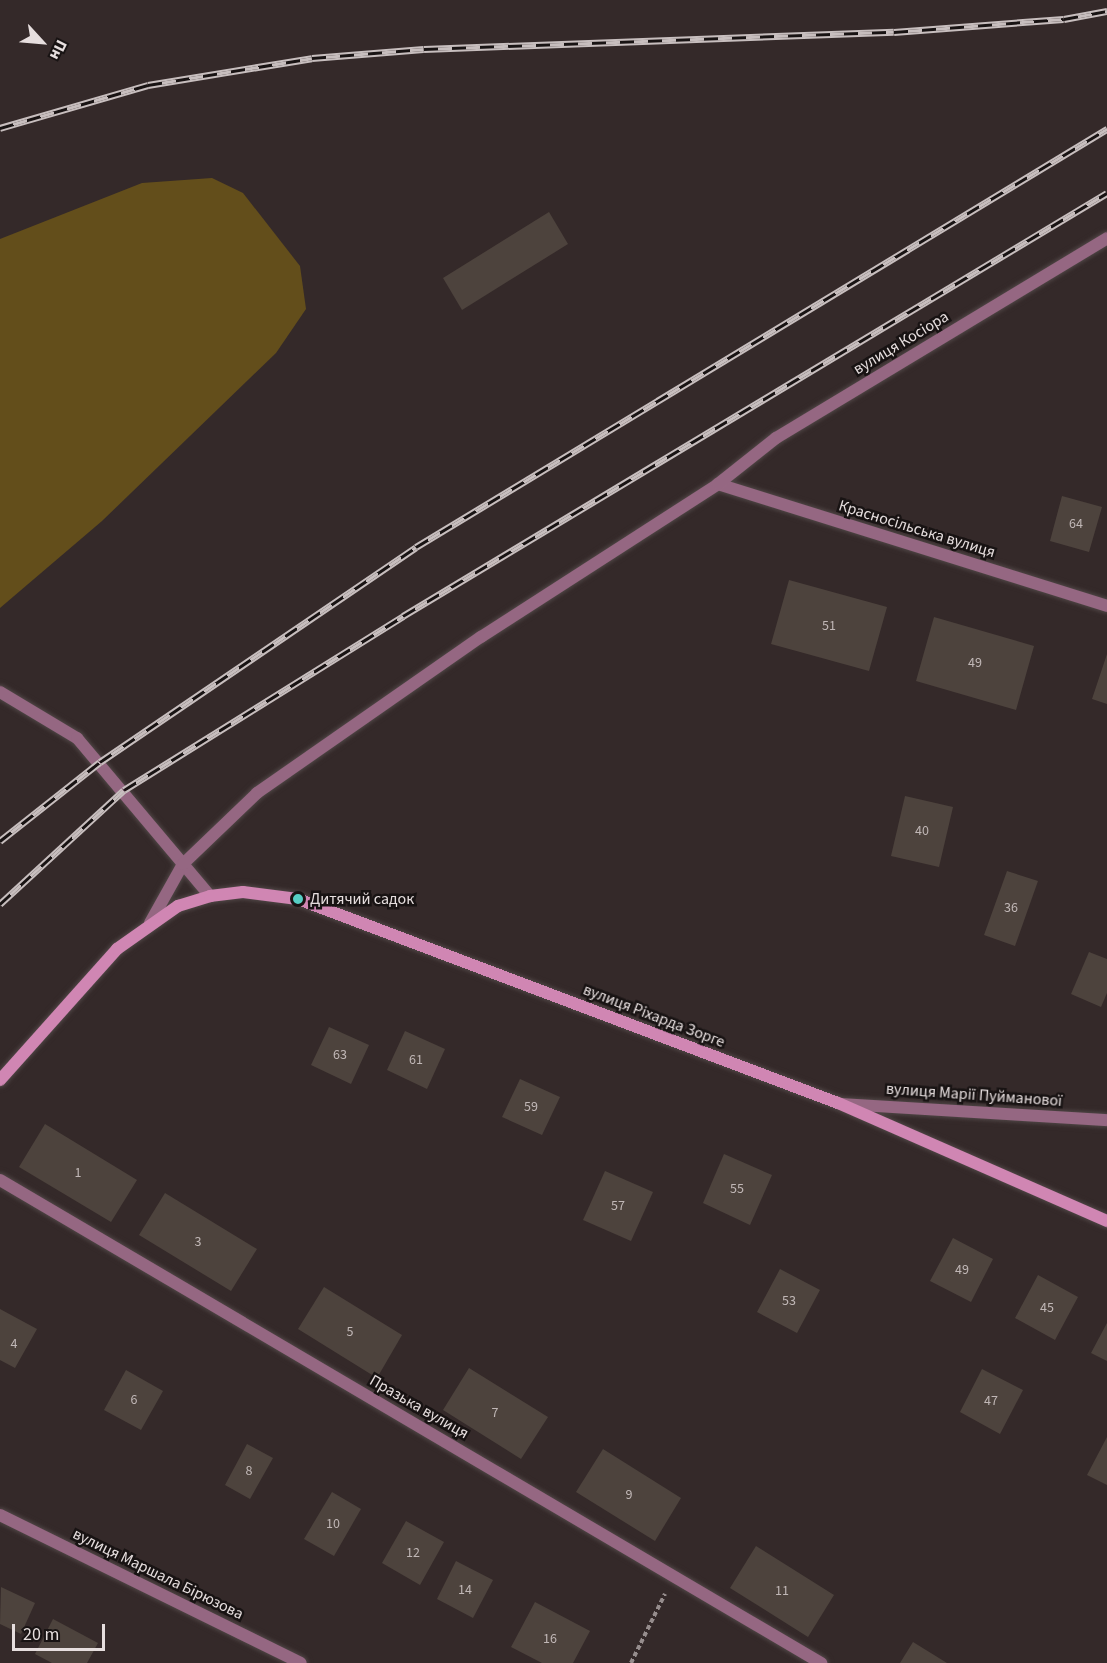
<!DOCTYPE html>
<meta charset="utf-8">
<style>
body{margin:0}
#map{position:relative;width:1107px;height:1663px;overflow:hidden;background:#342929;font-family:"Source Sans 3",sans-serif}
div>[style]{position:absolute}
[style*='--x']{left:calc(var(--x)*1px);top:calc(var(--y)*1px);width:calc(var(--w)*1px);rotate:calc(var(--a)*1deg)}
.green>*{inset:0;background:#634e1b}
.building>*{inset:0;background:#4d433d}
.path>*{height:4px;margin-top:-2px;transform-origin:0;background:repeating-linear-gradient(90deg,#968d8d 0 4.5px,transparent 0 7.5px)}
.roads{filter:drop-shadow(0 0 2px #504646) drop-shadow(0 0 2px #504646)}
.lane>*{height:12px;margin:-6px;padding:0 6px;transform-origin:6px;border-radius:6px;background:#956782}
.street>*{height:12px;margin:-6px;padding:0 6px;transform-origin:6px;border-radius:6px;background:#956782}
.secondary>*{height:12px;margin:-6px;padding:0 6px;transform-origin:6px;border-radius:6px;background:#d086b3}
.rail>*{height:7px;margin-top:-3.5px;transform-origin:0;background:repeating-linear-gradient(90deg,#181313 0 14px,#c7bebe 0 28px);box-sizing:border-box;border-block:2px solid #c7bebe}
.dots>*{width:16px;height:16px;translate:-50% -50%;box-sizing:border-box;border:3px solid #181313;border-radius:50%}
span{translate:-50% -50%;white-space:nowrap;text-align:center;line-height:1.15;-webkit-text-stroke:5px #181313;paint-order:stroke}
.number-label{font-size:14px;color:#c0b7b6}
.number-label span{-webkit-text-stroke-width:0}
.street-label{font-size:16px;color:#e6dede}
.poi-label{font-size:16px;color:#e6dede}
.left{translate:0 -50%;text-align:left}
.north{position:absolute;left:12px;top:12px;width:60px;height:60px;-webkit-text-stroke:4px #181313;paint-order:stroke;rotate:116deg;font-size:16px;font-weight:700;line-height:24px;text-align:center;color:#e6dede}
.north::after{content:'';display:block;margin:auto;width:21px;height:27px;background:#e6dede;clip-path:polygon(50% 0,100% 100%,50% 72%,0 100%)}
.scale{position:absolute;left:12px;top:1624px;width:93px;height:27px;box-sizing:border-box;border:3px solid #e6dede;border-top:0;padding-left:8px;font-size:18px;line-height:21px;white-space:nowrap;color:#e6dede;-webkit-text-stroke:4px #181313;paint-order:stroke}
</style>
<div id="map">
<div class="green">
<i style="clip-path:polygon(212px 178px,243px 193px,300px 266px,306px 309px,276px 353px,102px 521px,0 608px,0 239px,142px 183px)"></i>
</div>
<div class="building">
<i style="clip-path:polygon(549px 212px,568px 244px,462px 310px,443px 278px)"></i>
<i style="clip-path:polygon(1062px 496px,1102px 507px,1089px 552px,1050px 541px)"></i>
<i style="clip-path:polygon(789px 580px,887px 607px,869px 671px,771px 644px)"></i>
<i style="clip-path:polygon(934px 617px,1034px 646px,1016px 710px,916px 681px)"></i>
<i style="clip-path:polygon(1107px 654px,1107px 704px,1092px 699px)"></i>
<i style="clip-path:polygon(905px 796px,953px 807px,939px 867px,891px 856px)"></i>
<i style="clip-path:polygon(1007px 871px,1038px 881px,1015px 946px,984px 935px)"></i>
<i style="clip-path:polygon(1089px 952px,1107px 959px,1107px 993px,1101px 1007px,1071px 994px)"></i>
<i style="clip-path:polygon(329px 1027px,369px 1045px,351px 1084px,311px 1065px)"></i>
<i style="clip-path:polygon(405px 1031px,445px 1049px,427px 1089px,387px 1070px)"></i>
<i style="clip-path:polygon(520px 1079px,560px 1097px,542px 1135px,502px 1117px)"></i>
<i style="clip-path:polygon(45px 1124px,137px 1180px,111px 1222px,19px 1167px)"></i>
<i style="clip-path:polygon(724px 1154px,772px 1175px,750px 1225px,703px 1203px)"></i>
<i style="clip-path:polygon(605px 1171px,653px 1192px,631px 1241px,583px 1220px)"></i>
<i style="clip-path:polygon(165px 1193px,257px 1249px,231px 1291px,139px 1235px)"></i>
<i style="clip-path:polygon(953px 1238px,993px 1259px,971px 1302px,930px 1281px)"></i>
<i style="clip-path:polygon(780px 1269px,820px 1290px,797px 1333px,757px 1312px)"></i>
<i style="clip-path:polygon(1038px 1275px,1078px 1297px,1055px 1340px,1015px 1318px)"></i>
<i style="clip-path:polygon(324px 1287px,402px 1335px,377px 1378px,298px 1329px)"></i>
<i style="clip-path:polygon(0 1309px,37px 1329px,15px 1368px,0 1360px)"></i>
<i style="clip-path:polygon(1107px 1323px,1107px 1361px,1091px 1353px)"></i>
<i style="clip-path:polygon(469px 1368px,548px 1417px,521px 1459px,443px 1410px)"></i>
<i style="clip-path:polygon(982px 1369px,1023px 1390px,1000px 1434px,960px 1412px)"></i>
<i style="clip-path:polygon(126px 1370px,163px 1391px,141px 1430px,104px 1410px)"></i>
<i style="clip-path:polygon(1107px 1437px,1107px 1485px,1087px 1475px)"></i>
<i style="clip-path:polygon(247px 1444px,273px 1458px,250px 1499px,225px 1485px)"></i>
<i style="clip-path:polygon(603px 1449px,681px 1498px,655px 1541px,576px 1492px)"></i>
<i style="clip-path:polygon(332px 1492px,361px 1509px,334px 1556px,304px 1539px)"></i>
<i style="clip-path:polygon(406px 1521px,444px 1542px,420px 1585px,382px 1563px)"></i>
<i style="clip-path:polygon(756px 1546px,834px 1595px,808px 1637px,730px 1588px)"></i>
<i style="clip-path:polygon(456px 1561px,493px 1580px,473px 1618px,437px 1599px)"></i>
<i style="clip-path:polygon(1px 1587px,35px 1603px,21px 1634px,0 1624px)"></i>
<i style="clip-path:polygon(535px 1602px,590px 1631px,573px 1663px,542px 1663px,511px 1647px)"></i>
<i style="clip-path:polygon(53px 1619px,98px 1643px,87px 1663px,52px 1663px,35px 1654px)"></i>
<i style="clip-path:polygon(913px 1642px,947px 1663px,900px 1663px)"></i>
</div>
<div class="path">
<i style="--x:631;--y:1663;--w:77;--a:-63.8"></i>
</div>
<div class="roads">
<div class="lane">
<i style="--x:0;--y:692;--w:90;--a:30.9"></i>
<i style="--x:77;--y:738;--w:207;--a:49.9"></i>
</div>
<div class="street">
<i style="--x:718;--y:484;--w:408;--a:17.4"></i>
<i style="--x:150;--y:923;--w:68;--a:-60.8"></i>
<i style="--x:183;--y:864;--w:103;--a:-43.8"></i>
<i style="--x:257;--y:793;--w:273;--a:-34.9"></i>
<i style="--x:481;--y:637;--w:282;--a:-32.8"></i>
<i style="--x:718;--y:484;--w:74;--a:-38.4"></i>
<i style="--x:776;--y:438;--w:387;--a:-31.1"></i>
<i style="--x:842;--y:1104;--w:265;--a:3.5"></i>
<i style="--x:0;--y:1180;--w:953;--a:30.47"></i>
<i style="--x:0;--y:1515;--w:335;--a:26.2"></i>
</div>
<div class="secondary">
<i style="--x:0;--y:1080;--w:176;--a:-48.2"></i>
<i style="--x:117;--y:949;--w:75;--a:-35.2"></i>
<i style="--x:178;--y:906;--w:34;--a:-17"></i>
<i style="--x:210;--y:896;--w:33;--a:-7"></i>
<i style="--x:243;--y:892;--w:55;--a:7.3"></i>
<i style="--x:298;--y:899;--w:577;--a:20.7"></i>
<i style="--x:838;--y:1103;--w:294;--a:23.7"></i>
</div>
</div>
<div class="rail">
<i style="--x:0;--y:128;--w:154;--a:-16.2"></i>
<i style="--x:148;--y:85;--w:166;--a:-9.3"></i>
<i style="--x:312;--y:58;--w:112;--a:-4.6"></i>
<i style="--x:424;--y:49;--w:470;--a:-2.1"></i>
<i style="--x:894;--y:32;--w:170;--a:-4.4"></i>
<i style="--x:1064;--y:19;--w:44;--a:-10.5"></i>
<i style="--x:0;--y:841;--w:127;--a:-38.3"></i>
<i style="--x:100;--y:762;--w:382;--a:-34.2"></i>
<i style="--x:416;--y:547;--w:808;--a:-31.17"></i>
<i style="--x:0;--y:904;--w:168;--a:-42.6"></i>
<i style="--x:124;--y:790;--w:329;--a:-31.9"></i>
<i style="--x:403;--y:616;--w:821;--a:-31"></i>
</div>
<div class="dots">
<i style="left:298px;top:899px;background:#56cec4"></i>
</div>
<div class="number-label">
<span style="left:1076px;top:524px">64</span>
<span style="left:829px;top:626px">51</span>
<span style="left:975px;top:663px">49</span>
<span style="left:922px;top:831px">40</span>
<span style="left:1011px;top:908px">36</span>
<span style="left:340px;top:1055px">63</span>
<span style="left:416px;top:1060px">61</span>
<span style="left:531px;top:1107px">59</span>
<span style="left:78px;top:1173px">1</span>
<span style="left:737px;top:1189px">55</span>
<span style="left:618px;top:1206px">57</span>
<span style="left:198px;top:1242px">3</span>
<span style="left:962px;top:1270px">49</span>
<span style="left:789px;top:1301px">53</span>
<span style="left:1047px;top:1308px">45</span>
<span style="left:350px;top:1332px">5</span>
<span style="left:14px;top:1344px">4</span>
<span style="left:134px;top:1400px">6</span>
<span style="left:991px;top:1401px">47</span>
<span style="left:495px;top:1413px">7</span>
<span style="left:249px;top:1471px">8</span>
<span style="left:629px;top:1495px">9</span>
<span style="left:333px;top:1524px">10</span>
<span style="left:413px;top:1553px">12</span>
<span style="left:465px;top:1590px">14</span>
<span style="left:782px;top:1591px">11</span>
<span style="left:550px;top:1639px">16</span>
</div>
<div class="street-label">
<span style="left:901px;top:343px;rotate:-31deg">вулиця Косіора</span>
<span style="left:917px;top:529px;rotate:17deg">Красносільська вулиця</span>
<span style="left:654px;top:1016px;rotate:21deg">вулиця Ріхарда Зорге</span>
<span style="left:974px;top:1095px;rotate:4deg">вулиця Марії Пуйманової</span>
<span style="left:419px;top:1407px;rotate:30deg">Празька вулиця</span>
<span style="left:158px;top:1574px;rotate:26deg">вулиця Маршала Бірюзова</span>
</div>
<div class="poi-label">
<span class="left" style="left:310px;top:899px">Дитячий садок</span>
</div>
<div class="north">Пн</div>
<div class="scale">20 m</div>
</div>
